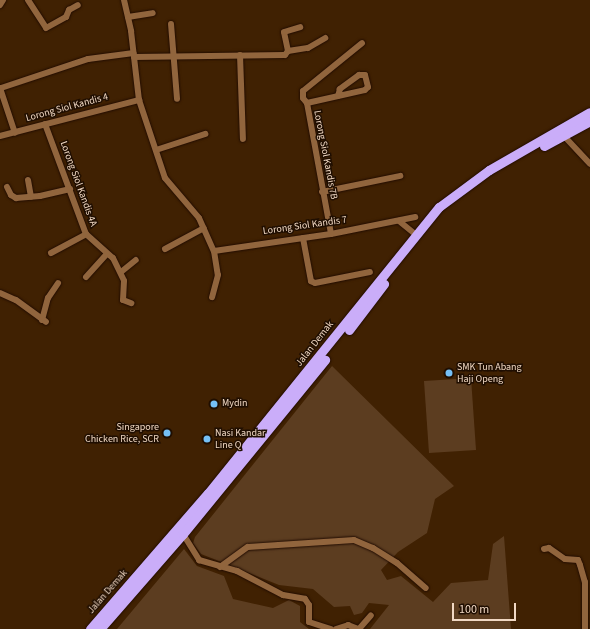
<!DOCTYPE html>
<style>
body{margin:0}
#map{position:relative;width:590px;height:629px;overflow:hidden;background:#402102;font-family:"Source Sans 3",sans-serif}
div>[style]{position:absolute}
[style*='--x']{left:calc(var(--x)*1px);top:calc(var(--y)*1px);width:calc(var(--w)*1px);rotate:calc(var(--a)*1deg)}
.green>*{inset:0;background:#5c3d20}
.roads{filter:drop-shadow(0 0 1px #210c00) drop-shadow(0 0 1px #210c00)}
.minor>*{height:6px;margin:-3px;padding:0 3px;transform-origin:3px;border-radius:3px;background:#91653d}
.highway>*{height:9px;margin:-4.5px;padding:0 4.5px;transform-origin:4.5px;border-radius:4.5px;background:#caadf9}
.dots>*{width:11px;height:11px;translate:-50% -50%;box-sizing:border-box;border:2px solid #1f0e01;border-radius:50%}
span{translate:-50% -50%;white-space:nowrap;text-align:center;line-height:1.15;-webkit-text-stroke:3px #1f0e01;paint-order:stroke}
.street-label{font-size:10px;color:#f1d8c3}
.poi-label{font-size:10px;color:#f1d8c3}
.left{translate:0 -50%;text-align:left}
.right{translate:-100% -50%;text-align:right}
.scale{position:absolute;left:452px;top:603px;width:64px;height:18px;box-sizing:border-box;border:2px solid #f1d8c3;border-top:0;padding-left:5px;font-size:12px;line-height:14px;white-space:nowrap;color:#f1d8c3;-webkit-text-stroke:3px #1f0e01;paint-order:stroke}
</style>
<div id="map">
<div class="green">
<i style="clip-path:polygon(332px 366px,454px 486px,435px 499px,427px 533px,398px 552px,381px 570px,387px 580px,401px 576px,433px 602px,451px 583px,488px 580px,493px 544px,504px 536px,511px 629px,370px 629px,389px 605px,369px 603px,362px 613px,354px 615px,350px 606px,334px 607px,313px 589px,279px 585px,201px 554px,193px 543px,195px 537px)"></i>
<i style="clip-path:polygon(471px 378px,476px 450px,429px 453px,424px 381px)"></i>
<i style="clip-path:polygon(184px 549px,197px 566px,224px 576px,233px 599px,273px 608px,289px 600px,300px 606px,300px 622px,309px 629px,117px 629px)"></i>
</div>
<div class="roads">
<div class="minor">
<i style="--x:28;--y:0;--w:33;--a:57"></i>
<i style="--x:46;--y:28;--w:23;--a:-29"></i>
<i style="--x:66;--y:17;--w:8;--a:-67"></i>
<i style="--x:69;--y:10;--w:10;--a:-29"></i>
<i style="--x:124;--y:0;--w:32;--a:77"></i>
<i style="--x:131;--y:31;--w:69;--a:83.4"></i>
<i style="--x:139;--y:100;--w:82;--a:71.6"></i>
<i style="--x:165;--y:178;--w:52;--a:49.6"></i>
<i style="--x:199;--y:218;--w:36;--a:66"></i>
<i style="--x:214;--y:251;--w:24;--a:81"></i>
<i style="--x:218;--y:275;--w:23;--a:105"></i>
<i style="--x:0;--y:5;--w:6;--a:-59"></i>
<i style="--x:128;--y:17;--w:25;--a:-9"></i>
<i style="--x:171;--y:24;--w:75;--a:85.4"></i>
<i style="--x:288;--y:51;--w:20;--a:-9"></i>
<i style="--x:308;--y:48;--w:20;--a:-30"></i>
<i style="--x:240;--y:55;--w:84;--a:88"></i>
<i style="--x:134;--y:57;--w:151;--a:-0.8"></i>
<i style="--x:285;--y:55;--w:5;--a:-53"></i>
<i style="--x:288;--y:51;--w:19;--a:-102"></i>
<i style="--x:284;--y:32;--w:17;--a:-17"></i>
<i style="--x:0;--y:88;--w:47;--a:71.6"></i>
<i style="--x:1;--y:88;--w:92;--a:-18.4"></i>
<i style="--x:88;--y:59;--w:46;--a:-7.4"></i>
<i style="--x:307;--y:103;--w:133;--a:79.6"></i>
<i style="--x:307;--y:103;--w:59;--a:-12.6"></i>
<i style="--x:365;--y:90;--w:4;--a:-45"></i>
<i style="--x:368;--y:87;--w:12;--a:-104"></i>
<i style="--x:365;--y:75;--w:6;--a:180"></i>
<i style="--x:359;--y:75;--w:24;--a:144"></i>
<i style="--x:340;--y:89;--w:7;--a:106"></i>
<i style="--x:307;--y:103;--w:6;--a:-129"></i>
<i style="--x:303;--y:98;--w:7;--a:-90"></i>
<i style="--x:303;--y:91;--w:76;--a:-39.1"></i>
<i style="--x:45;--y:124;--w:117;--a:69.6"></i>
<i style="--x:86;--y:234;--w:36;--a:42"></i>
<i style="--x:113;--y:258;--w:25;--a:64"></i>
<i style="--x:124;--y:281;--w:19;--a:93"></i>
<i style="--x:123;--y:300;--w:9;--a:21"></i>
<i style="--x:0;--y:136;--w:144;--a:-14.5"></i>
<i style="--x:564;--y:136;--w:38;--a:47"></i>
<i style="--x:156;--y:150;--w:52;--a:-18.1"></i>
<i style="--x:28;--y:180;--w:17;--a:80"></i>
<i style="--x:7;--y:187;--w:9;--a:63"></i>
<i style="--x:11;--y:195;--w:6;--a:31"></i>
<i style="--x:16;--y:198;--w:24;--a:-5"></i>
<i style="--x:40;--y:196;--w:31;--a:-13"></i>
<i style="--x:322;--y:192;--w:80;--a:-11.6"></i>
<i style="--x:399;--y:221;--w:21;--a:39"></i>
<i style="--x:303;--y:238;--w:44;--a:79.5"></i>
<i style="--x:311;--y:281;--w:4;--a:27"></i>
<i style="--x:315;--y:283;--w:56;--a:-11.3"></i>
<i style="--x:165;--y:249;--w:44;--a:-28.3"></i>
<i style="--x:214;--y:251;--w:118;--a:-8.3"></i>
<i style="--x:331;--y:234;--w:86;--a:-11.4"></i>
<i style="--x:51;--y:253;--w:40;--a:-28"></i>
<i style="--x:121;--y:272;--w:19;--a:-39"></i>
<i style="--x:86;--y:277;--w:31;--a:-48"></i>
<i style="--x:0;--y:293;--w:17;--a:24"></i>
<i style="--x:16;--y:300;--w:37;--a:36"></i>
<i style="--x:42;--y:320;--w:23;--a:-75"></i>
<i style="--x:48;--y:298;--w:18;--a:-56"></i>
<i style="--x:183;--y:534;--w:31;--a:58"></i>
<i style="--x:199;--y:560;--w:40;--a:16"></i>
<i style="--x:237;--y:571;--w:52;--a:27.6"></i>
<i style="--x:283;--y:595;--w:22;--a:10"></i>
<i style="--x:305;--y:599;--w:7;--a:56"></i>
<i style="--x:309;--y:605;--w:17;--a:90"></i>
<i style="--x:309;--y:622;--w:23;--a:18"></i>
<i style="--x:544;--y:549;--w:5;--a:-11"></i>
<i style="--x:549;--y:548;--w:19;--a:35"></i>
<i style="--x:565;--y:559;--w:13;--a:4"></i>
<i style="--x:578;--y:560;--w:5;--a:68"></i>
<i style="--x:580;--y:565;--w:18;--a:74"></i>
<i style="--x:585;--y:582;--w:47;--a:90"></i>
<i style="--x:220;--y:567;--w:34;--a:-36"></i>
<i style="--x:248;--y:547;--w:106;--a:-3.8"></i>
<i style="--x:354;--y:540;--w:21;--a:23"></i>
<i style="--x:373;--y:548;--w:28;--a:32"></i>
<i style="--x:397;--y:563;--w:38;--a:41"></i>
<i style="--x:336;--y:629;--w:13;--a:-18"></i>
<i style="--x:348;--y:625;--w:11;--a:22"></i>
<i style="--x:359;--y:629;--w:18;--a:-49"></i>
</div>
<div class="highway">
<i style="--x:544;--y:146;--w:52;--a:-28.5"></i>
<i style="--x:349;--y:330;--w:58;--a:-52.7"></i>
<i style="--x:90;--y:629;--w:180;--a:-49.1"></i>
<i style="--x:208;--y:493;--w:368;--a:-51.1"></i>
<i style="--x:439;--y:207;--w:62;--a:-36.5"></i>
<i style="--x:489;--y:170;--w:116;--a:-29.9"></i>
<i style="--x:100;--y:629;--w:126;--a:-48.9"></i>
<i style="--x:183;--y:534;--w:225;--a:-50.8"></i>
</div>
</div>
<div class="dots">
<i style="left:449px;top:373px;background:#75c0f6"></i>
<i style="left:214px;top:404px;background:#75c0f6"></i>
<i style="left:167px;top:433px;background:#75c0f6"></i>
<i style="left:207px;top:439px;background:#75c0f6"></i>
</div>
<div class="street-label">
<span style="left:67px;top:108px;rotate:-15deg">Lorong Siol Kandis 4</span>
<span style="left:325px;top:155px;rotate:79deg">Lorong Siol Kandis 7B</span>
<span style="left:78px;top:184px;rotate:70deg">Lorong Siol Kandis 4A</span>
<span style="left:305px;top:226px;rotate:-8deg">Lorong Siol Kandis 7</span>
<span style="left:315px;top:344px;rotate:-52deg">Jalan Demak</span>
<span style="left:108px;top:592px;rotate:-49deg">Jalan Demak</span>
</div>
<div class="poi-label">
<span class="left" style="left:457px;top:373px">SMK Tun Abang<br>Haji Openg</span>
<span class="left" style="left:222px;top:404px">Mydin</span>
<span class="right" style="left:159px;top:433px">Singapore<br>Chicken Rice, SCR</span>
<span class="left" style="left:215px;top:439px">Nasi Kandar<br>Line Q</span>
</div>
<div class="scale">100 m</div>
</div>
